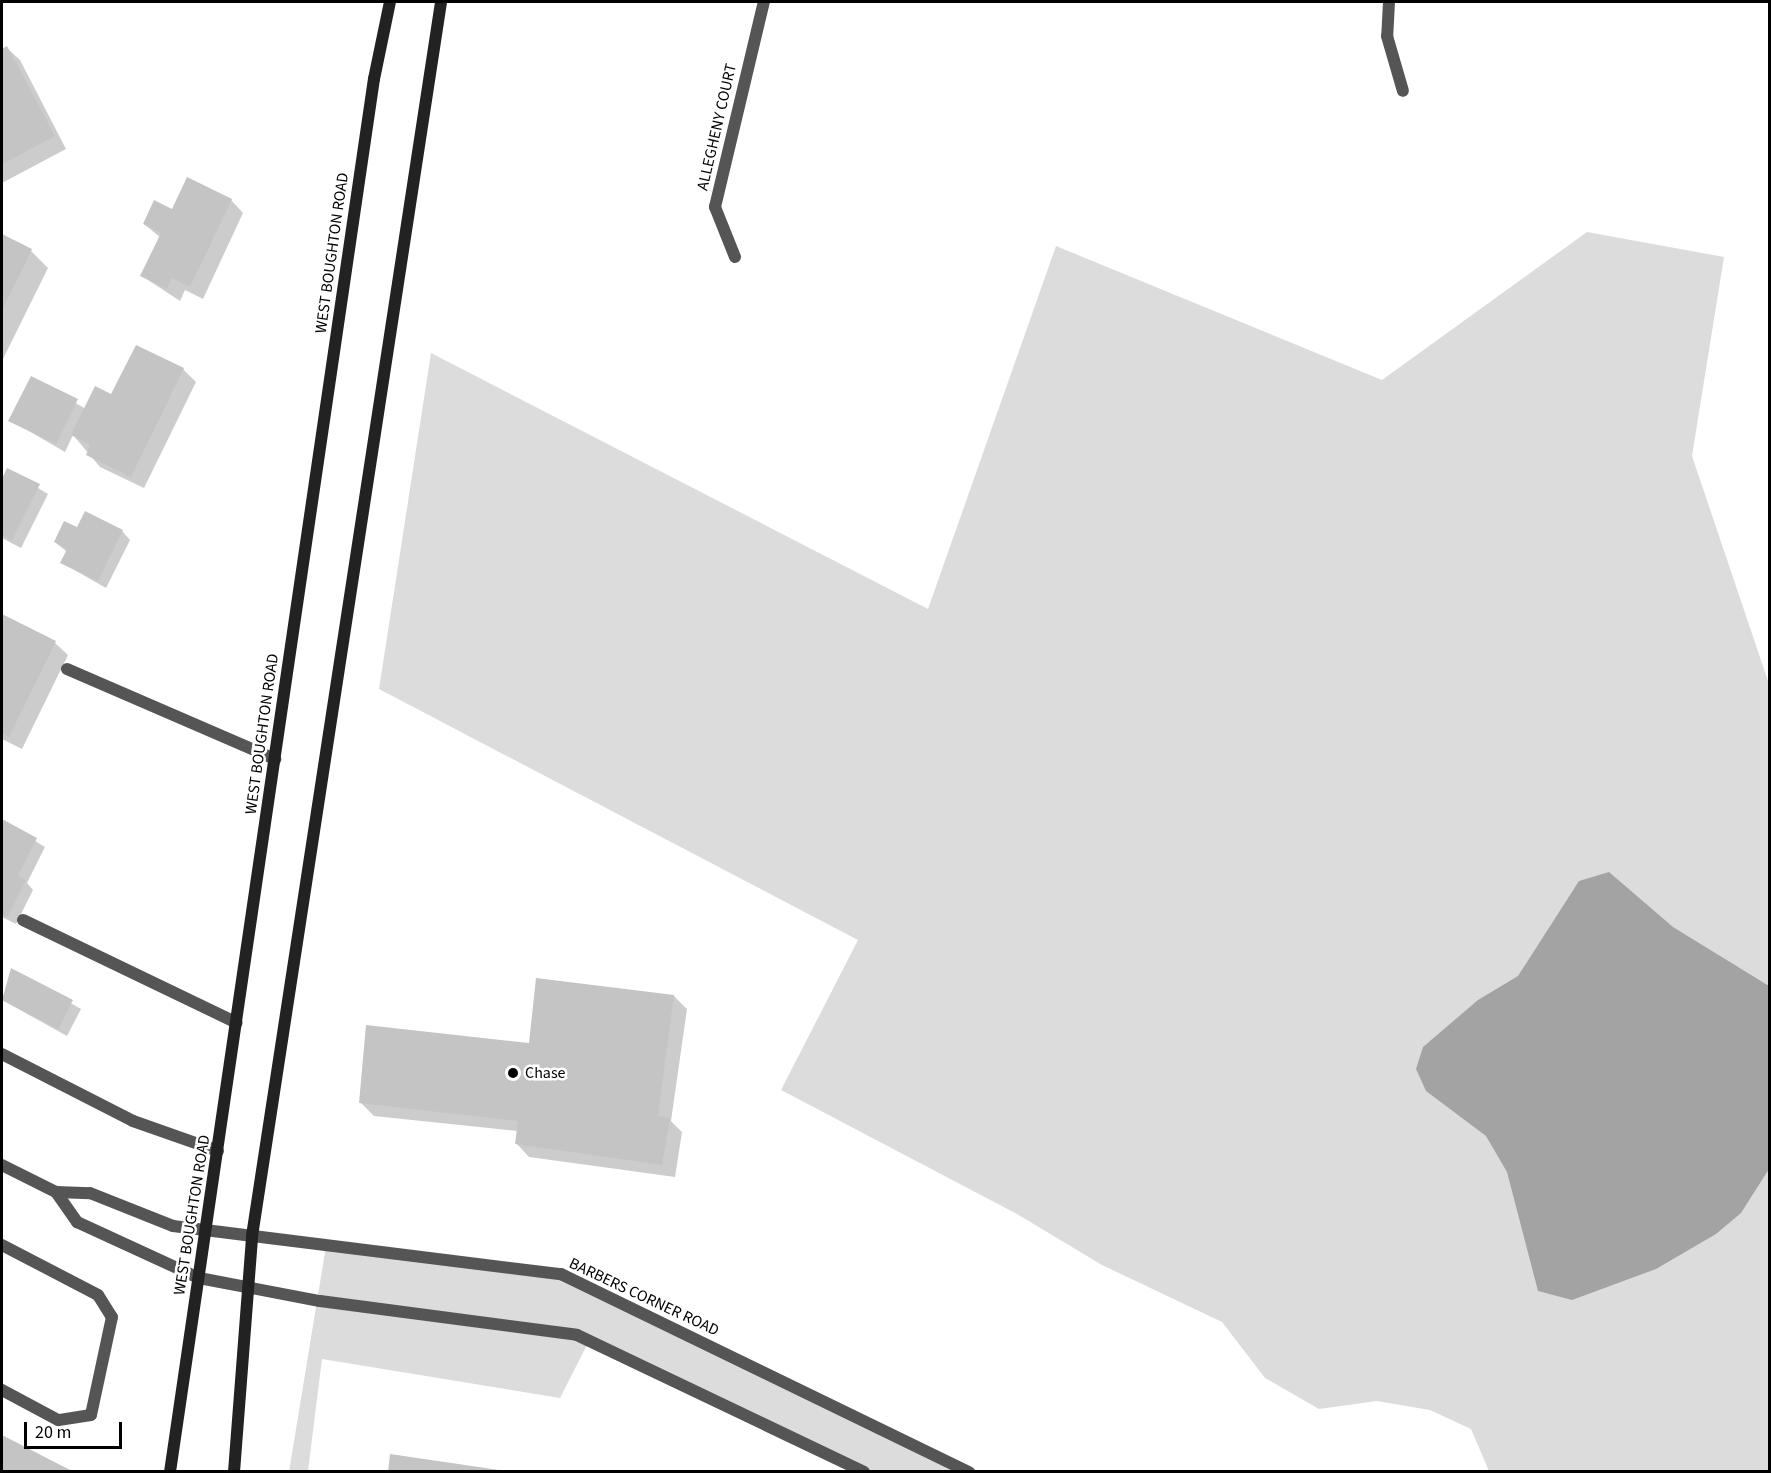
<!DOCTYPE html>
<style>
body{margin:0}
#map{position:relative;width:1771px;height:1473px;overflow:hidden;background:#fff;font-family:"Source Sans 3",sans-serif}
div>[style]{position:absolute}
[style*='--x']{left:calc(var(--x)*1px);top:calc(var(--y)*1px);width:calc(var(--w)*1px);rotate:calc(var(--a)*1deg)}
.green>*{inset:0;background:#dcdcdc}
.water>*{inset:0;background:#a3a3a3}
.shadow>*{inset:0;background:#0003}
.building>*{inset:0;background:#c4c4c4}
.service>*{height:12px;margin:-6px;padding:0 6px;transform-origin:6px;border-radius:6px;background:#555}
.minor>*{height:12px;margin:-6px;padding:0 6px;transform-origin:6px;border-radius:6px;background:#555}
.secondary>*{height:12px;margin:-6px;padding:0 6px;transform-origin:6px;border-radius:6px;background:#222}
.dots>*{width:16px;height:16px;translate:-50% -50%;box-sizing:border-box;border:3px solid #fff;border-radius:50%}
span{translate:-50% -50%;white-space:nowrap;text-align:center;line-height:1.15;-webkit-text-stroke:5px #fff;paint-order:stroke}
.street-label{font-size:16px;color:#000}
.poi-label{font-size:16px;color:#000}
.left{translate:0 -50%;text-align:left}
.frame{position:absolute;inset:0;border:3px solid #000;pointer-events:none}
.scale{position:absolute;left:24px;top:1422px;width:98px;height:27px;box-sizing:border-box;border:3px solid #000;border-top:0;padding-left:8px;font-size:18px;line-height:21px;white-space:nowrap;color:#000;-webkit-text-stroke:4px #fff;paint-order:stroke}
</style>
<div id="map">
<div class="green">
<i style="clip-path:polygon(1587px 232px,1724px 257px,1692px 456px,1769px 684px,1769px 1471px,1489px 1471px,1471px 1429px,1430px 1410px,1377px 1401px,1319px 1409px,1265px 1378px,1222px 1322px,1102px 1265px,1017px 1214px,781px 1090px,858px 940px,379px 689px,431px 353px,928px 609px,1056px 246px,1382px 380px)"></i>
<i style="clip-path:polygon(326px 1246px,561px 1274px,969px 1471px,864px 1471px,589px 1341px,560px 1398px,322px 1359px,308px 1471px,289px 1472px)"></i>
</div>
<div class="water">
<i style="clip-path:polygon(1609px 872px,1673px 927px,1769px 986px,1769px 1169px,1741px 1213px,1716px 1234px,1656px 1269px,1572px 1300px,1538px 1291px,1507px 1172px,1486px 1136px,1426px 1091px,1416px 1069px,1423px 1047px,1478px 1000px,1518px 976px,1579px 881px)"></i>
</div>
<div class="shadow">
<i style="clip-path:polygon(7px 48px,20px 60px,66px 149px,2px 183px,2px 50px)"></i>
<i style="clip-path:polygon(231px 200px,243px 213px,203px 299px,185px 290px,180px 301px,142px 276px,161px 238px,144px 224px,172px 211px)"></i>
<i style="clip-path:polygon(2px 236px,31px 251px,48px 268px,2px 361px)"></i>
<i style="clip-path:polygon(183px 369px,196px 382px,144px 488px,100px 467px,73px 435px,65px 452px,10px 420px,31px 378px,86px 409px)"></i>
<i style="clip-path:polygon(8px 470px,48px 494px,21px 548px,2px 538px,2px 482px)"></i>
<i style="clip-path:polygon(78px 529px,122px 531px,130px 540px,106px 588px,62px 563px,67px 552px,55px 542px)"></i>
<i style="clip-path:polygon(2px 615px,55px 643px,68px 655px,22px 749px,2px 739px)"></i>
<i style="clip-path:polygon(2px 821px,45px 847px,27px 883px,33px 890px,16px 924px,2px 917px)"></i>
<i style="clip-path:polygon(12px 970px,81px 1009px,67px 1036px,2px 1000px)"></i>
<i style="clip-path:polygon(674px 996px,687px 1009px,671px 1121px,682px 1132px,675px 1177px,529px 1157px,517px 1144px,518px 1131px,374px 1116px,361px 1103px)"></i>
</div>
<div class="building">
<i style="clip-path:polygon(7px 46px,55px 136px,2px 164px,2px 49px)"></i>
<i style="clip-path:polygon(187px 177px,232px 199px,190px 287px,172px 278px,167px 289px,140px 276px,161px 233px,143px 224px,154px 200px,172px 209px)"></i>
<i style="clip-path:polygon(2px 234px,32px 249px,2px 310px)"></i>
<i style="clip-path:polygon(136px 345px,184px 368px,131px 477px,86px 455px,90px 445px,71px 435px,95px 386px,111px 394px)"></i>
<i style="clip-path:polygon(31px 376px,78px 399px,56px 444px,8px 421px)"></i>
<i style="clip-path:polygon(7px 468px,40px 484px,12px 540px,2px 535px,2px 479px)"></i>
<i style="clip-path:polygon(85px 511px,123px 530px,98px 581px,60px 563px,67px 549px,54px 542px,64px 521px,77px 527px)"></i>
<i style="clip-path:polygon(2px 614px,56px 641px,9px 737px,2px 733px)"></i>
<i style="clip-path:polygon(2px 819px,37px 838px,18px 876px,26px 880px,7px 917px,2px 914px)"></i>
<i style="clip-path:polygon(11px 968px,73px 1000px,58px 1029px,2px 1000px)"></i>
<i style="clip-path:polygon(536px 978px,674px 995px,658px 1116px,670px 1118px,662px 1165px,515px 1144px,518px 1121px,359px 1103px,366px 1025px,529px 1043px)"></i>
<i style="clip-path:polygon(2px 1435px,74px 1472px,2px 1472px)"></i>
<i style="clip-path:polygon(390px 1454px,499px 1470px,499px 1472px,388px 1472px)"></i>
</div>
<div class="service">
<i style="--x:67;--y:669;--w:227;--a:23.4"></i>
<i style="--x:23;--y:920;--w:237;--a:25.7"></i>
<i style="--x:2;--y:1054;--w:147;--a:27.1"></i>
<i style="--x:133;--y:1121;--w:90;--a:19.4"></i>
<i style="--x:2;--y:1245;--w:108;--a:27.5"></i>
<i style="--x:98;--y:1295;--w:26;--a:58"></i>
<i style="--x:112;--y:1317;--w:100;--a:102.1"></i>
<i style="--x:91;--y:1415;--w:33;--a:171"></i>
<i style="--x:58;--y:1420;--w:64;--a:-151.8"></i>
</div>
<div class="minor">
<i style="--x:1389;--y:2;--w:34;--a:93"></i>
<i style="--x:1387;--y:36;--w:57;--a:73.8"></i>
<i style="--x:735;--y:257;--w:54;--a:-111.8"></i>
<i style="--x:715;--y:207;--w:211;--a:-76.6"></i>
<i style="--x:2;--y:1165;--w:60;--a:26.6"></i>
<i style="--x:56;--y:1192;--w:34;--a:2"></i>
<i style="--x:90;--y:1193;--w:89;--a:21.7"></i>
<i style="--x:173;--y:1226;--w:391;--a:7.1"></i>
<i style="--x:561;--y:1274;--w:454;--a:25.9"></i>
<i style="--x:56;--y:1192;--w:37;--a:55"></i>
<i style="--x:77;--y:1222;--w:134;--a:24.7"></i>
<i style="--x:199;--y:1278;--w:123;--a:10.8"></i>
<i style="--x:320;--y:1301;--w:259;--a:7.5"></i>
<i style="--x:577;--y:1335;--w:318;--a:25.5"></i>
</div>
<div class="secondary">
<i style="--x:170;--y:1472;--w:1408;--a:-81.67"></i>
<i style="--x:374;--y:79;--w:79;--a:-78.3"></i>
<i style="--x:234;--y:1472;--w:237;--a:-85.6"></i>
<i style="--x:252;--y:1236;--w:1248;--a:-81.29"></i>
</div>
<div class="dots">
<i style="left:513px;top:1073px;background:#000"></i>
</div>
<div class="street-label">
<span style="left:717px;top:127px;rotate:-77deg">ALLEGHENY COURT</span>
<span style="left:332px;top:253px;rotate:-82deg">WEST BOUGHTON ROAD</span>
<span style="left:262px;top:734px;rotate:-82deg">WEST BOUGHTON ROAD</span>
<span style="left:192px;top:1215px;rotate:-81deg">WEST BOUGHTON ROAD</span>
<span style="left:644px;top:1297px;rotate:25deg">BARBERS CORNER ROAD</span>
</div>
<div class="poi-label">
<span class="left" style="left:525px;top:1073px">Chase</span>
</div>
<div class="frame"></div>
<div class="scale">20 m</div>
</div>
